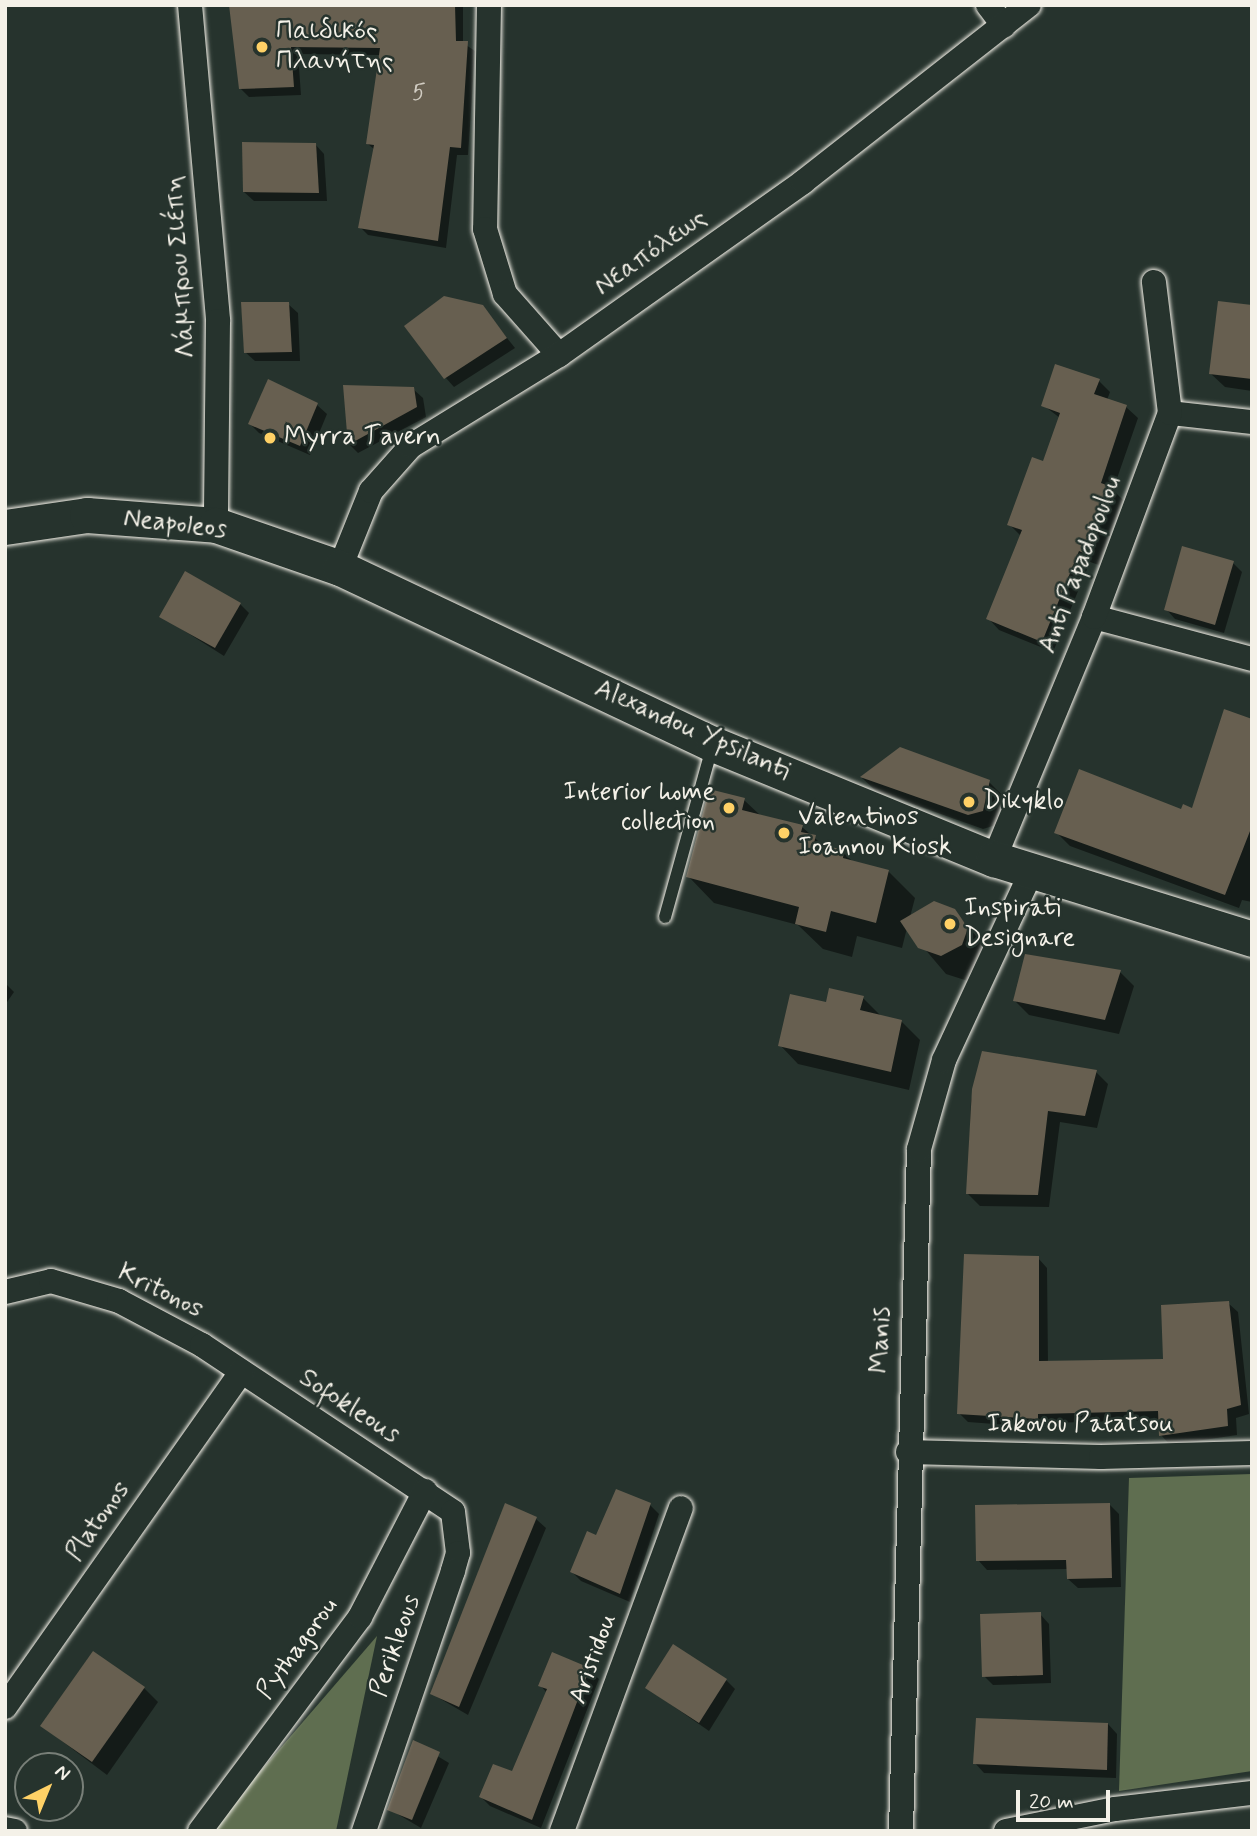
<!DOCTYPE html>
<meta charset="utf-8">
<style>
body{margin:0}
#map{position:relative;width:1257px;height:1836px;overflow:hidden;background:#26332d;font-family:Mynerve,sans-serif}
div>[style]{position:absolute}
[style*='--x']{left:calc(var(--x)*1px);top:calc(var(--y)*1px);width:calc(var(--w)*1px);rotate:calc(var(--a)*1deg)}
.green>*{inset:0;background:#5f6e50}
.shadow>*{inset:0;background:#0007}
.building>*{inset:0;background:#675f50}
.roads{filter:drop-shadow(0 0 2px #f4f1e8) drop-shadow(0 0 2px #f4f1e8)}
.service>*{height:12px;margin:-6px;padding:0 6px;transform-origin:6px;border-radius:6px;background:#26332d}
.minor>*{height:24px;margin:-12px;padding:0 12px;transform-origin:12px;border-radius:12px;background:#26332d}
.secondary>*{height:35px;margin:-17.5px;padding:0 17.5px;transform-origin:17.5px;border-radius:17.5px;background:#26332d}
.dots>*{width:19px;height:19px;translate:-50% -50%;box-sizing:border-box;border:4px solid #26332d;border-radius:50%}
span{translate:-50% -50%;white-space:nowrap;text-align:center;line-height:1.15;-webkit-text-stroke:5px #26332d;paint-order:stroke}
.number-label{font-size:23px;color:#d1ccc2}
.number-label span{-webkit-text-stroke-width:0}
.poi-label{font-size:26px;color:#f4f1e8}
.left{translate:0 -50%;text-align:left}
.right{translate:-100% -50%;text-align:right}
.street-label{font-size:26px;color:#f4f1e8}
.frame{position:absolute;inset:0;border:7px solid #f4f1e8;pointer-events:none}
.north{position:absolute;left:14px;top:1752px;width:70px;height:70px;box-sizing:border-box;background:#26332d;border:2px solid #787f78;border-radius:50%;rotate:43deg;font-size:19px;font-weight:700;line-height:28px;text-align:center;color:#f4f1e8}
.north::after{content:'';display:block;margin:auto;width:24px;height:32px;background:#ffd166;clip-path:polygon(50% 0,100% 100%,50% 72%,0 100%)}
.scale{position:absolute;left:1016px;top:1790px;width:94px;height:32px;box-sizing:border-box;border:4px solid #f4f1e8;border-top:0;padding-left:9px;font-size:21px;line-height:24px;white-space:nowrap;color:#f4f1e8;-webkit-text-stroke:5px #26332d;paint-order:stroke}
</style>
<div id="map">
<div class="green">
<i style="clip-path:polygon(1252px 1474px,1252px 1771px,1119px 1791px,1129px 1478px)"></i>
<i style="clip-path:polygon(377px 1636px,336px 1831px,209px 1831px)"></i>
</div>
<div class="shadow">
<i style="clip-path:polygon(231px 5px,463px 5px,463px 43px,475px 51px,468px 155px,457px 155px,446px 248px,368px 235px,360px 227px,375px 150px,368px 144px,381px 55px,298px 54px,301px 95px,249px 97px,240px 88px)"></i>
<i style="clip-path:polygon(315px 144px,324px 154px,327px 201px,254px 201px,244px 192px)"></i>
<i style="clip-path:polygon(288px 304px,298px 313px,300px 361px,255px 361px,245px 352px)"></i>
<i style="clip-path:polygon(482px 307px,515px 348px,454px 387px,445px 377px)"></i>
<i style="clip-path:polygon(1252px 307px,1252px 391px,1225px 387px,1210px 373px)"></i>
<i style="clip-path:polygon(1099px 381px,1110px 392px,1107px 400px,1126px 407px,1138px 418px,1113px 490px,1123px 500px,1099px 565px,1090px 562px,1053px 652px,999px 630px,988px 618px,1022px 537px,1009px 524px,1044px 463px,1060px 418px,1043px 405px)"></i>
<i style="clip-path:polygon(413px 389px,423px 398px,426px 417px,358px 453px,349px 444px)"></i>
<i style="clip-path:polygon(317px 405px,327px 414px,310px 455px,259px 433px,250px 424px)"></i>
<i style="clip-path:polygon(1233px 563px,1242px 572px,1224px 633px,1175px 619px,1166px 609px)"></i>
<i style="clip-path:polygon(240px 604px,249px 613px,224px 656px,161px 616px)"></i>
<i style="clip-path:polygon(1252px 720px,1252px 902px,1242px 900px,1239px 908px,1070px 846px,1056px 832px,1193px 810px)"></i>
<i style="clip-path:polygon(862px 778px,989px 782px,1003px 796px,996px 825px,983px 829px,876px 791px)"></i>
<i style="clip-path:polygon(744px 800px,761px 816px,802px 827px,825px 847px,843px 852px,853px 862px,888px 871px,915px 898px,910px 917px,954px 911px,993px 955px,968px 981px,946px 974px,907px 928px,902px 948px,857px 936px,852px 957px,823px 949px,798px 925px,714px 903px,688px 876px)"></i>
<i style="clip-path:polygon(1120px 972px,1134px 986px,1119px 1034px,1029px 1015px,1015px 1001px)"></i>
<i style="clip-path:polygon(5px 983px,14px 992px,5px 1005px)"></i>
<i style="clip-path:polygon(863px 998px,882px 1017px,902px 1022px,920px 1040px,909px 1090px,798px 1064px,780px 1045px,827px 1004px)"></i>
<i style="clip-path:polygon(983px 1053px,1096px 1072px,1108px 1084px,1097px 1128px,1060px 1122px,1049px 1207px,980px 1206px,968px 1194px,971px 1101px)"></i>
<i style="clip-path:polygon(1038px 1258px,1047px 1268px,1048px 1363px,1165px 1360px,1228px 1303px,1238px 1312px,1249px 1414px,1236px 1418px,1237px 1435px,1170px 1445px,1161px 1435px,1160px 1420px,1047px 1423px,1047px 1428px,968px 1422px,959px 1413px)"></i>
<i style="clip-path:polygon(650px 1505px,659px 1514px,630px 1602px,581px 1581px,572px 1572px,597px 1537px)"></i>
<i style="clip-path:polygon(1110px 1505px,1119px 1514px,1121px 1587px,1078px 1588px,1068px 1579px,1068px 1569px,987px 1570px,978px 1560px)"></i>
<i style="clip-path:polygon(506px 1506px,536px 1519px,546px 1528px,468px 1715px,432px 1694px)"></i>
<i style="clip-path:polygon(1040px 1614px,1049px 1624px,1051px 1683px,993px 1685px,984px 1676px)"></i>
<i style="clip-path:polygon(589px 1670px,599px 1679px,541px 1828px,490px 1806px,481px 1797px,513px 1774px,547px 1693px,540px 1685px)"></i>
<i style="clip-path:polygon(726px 1680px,735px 1689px,709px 1731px,647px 1688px)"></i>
<i style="clip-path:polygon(144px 1688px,158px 1702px,107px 1775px,42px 1726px)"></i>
<i style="clip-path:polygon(1108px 1724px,1117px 1734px,1116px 1778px,984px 1773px,975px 1763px)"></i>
<i style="clip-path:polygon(414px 1742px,449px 1763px,421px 1828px,389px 1809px)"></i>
</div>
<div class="building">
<i style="clip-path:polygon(229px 5px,455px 5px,456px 41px,468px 41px,461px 148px,450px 147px,438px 241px,358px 228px,374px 145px,366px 144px,380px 48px,291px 47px,294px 87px,239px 89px)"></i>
<i style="clip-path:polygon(242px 142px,316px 143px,319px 193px,243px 192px)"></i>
<i style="clip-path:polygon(444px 296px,483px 305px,507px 338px,444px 379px,404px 326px)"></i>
<i style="clip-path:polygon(1218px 301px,1252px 305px,1252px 379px,1209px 374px)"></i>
<i style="clip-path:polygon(241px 302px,289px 302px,292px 352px,244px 353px)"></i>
<i style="clip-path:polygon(1055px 364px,1100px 379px,1094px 394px,1127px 405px,1101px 483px,1112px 487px,1088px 555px,1079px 551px,1042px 642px,986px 619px,1022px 530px,1007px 525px,1032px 457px,1043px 461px,1060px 413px,1041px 406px)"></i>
<i style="clip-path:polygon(268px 379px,318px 403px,300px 446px,248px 424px)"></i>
<i style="clip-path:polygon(343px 385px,414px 387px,417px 407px,348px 445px)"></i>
<i style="clip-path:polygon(1182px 546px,1234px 561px,1215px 625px,1164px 610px)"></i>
<i style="clip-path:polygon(185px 571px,241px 603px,215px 648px,159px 617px)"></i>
<i style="clip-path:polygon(1224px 709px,1252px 719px,1252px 826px,1225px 895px,1054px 833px,1079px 769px,1181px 809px,1183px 804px,1192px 808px)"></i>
<i style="clip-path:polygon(900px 747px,990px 780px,983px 811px,968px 815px,860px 777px)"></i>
<i style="clip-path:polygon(709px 789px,745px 798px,742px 810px,803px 825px,801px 832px,816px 835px,814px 843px,844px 850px,843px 858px,889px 870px,876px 923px,831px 911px,826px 932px,795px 924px,799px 907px,686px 877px)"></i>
<i style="clip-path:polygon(934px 901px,955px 909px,968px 928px,962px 945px,941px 956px,918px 948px,900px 921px)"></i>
<i style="clip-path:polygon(1025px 954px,1121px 970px,1105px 1020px,1013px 1001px)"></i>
<i style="clip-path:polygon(829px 988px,864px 996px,860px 1010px,902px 1020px,891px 1072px,778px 1046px,790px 994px,826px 1002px)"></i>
<i style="clip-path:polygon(982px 1051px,1097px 1070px,1085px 1116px,1048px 1111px,1038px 1195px,966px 1194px,972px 1089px)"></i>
<i style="clip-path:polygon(964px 1254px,1039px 1256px,1039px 1361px,1163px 1359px,1161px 1305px,1229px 1301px,1241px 1405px,1227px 1409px,1228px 1426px,1159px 1436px,1158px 1411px,1038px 1414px,1038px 1419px,957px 1414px)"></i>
<i style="clip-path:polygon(616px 1489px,651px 1503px,620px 1594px,570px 1572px,587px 1531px,596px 1535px)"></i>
<i style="clip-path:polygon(505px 1503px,537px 1517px,459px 1707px,430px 1694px)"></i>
<i style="clip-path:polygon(1110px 1503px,1112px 1578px,1067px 1579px,1066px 1560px,976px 1561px,975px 1505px)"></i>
<i style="clip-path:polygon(1041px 1612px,1043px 1675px,982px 1677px,980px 1614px)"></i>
<i style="clip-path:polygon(673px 1644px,727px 1679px,699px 1723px,645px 1688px)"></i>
<i style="clip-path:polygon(93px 1651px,145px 1687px,92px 1762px,40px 1726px)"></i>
<i style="clip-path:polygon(552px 1652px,590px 1668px,532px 1820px,479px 1797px,493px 1764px,512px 1771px,547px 1689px,538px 1686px)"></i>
<i style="clip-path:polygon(976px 1718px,1108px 1723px,1107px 1770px,973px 1764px)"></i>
<i style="clip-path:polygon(413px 1740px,440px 1752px,412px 1820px,387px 1810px)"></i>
</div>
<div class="roads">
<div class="service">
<i style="--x:665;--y:917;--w:176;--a:-74.5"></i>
</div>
<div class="minor">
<i style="--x:190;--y:5;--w:317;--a:84.9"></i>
<i style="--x:218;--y:321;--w:204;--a:90.6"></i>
<i style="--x:489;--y:5;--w:224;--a:91"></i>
<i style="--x:485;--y:229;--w:68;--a:72.9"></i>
<i style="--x:505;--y:294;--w:81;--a:48.5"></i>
<i style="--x:988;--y:5;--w:26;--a:53"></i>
<i style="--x:1170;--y:413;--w:82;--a:6.3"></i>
<i style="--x:340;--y:568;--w:83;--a:-68.1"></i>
<i style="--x:371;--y:491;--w:60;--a:-48.4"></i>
<i style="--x:411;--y:446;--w:174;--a:-31.6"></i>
<i style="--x:559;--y:355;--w:299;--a:-35.3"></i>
<i style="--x:803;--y:182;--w:287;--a:-38.1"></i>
<i style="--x:1094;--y:617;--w:163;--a:14.9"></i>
<i style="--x:994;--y:859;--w:262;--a:-67.5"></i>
<i style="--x:1094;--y:617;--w:218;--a:-69.6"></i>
<i style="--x:1170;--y:413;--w:132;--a:-97"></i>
<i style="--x:5;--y:1292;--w:47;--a:-13.4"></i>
<i style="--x:51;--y:1281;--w:71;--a:16.4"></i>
<i style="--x:119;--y:1301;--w:94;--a:27.9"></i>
<i style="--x:202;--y:1345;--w:301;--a:33.6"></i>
<i style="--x:453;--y:1512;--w:41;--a:83"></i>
<i style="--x:458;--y:1553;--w:19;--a:106"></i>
<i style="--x:453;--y:1571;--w:275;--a:108.9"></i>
<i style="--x:908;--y:1452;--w:193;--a:1.5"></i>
<i style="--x:1101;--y:1457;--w:151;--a:-1.5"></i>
<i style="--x:5;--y:1707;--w:410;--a:-54.8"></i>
<i style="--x:5;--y:1829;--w:10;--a:11"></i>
<i style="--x:200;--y:1831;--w:267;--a:-53.2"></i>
<i style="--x:360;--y:1617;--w:142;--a:-62.7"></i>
<i style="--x:562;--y:1831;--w:344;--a:-69.8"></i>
<i style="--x:901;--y:1831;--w:682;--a:-88.49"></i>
<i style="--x:919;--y:1149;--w:92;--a:-74.3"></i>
<i style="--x:944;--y:1060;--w:206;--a:-65.1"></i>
<i style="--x:1006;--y:1831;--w:111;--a:-11.4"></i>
<i style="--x:1115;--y:1809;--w:138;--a:-6.7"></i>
</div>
<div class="secondary">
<i style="--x:5;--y:527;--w:83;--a:-8.3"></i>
<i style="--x:87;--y:515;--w:129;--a:4.4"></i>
<i style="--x:216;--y:525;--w:131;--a:19.1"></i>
<i style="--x:340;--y:568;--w:412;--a:25.3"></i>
<i style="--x:713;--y:744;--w:304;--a:22.3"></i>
<i style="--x:994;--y:859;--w:270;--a:17.2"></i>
</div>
</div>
<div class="dots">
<i style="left:262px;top:47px;background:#ffd166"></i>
<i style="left:270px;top:438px;background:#ffd166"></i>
<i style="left:969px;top:802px;background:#ffd166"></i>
<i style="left:729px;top:808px;background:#ffd166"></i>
<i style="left:784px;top:833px;background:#ffd166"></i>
<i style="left:950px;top:924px;background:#ffd166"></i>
</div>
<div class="number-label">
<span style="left:419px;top:93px">5</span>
</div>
<div class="poi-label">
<span class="left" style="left:276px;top:47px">Παιδικός<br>Πλανήτης</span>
<span class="left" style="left:284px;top:438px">Myrra Tavern</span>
<span class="right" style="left:715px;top:808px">Interior home<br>collection</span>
<span class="left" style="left:983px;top:802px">Dikyklo</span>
<span class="left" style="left:798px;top:833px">Valentinos<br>Ioannou Kiosk</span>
<span class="left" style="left:964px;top:924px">Inspirati<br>Designare</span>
</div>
<div class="street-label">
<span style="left:651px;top:253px;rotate:-35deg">Νεαπόλεως</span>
<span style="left:181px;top:267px;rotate:-94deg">Λάμπρου Σιέπη</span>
<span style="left:175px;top:525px;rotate:7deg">Neapoleos</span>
<span style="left:1081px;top:565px;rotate:-69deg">Anti Papadopoulou</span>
<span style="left:692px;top:731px;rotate:24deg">Alexandou Ypsilanti</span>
<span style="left:160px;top:1292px;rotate:26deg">Kritonos</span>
<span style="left:882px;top:1340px;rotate:-88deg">Manis</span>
<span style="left:349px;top:1407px;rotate:33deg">Sofokleous</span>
<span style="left:1080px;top:1425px">Iakovou Patatsou</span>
<span style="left:99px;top:1522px;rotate:-55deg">Platonos</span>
<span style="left:396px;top:1646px;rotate:-71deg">Perikleous</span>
<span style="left:298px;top:1649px;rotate:-54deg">Pythagorou</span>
<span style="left:594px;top:1659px;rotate:-70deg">Aristidou</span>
</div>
<div class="frame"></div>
<div class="north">N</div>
<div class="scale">20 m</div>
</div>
